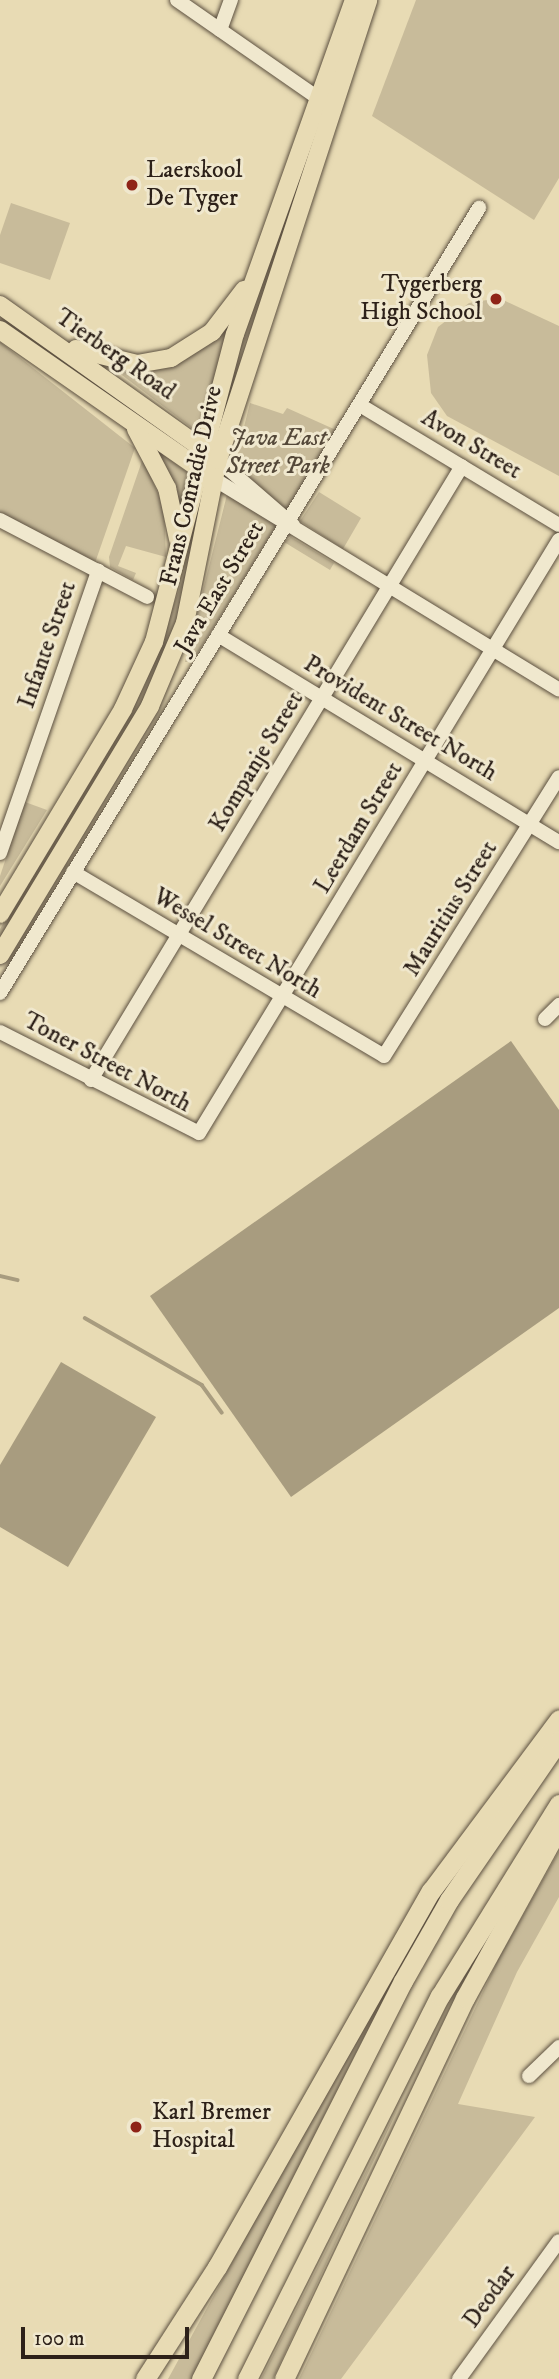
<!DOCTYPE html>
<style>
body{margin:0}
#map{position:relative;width:559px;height:2379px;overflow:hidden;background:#e8dbb4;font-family:"IM FELL DW Pica",serif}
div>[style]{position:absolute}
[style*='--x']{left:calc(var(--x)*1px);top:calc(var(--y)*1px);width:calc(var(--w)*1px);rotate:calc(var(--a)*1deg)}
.green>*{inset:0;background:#c8bb9a}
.water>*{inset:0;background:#a89c7f}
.stream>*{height:3.5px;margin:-1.75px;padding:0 1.75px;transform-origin:1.75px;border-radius:1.75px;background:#a89c7f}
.roads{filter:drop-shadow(0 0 2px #5c5040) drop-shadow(0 0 2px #5c5040)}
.minor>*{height:14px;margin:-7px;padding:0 7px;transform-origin:7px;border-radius:7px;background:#f0e8ce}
.major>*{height:18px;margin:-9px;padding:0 9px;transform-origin:9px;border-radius:9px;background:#e8dbb4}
.highway>*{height:19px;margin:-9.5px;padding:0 9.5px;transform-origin:9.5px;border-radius:9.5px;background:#e8dbb4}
.dots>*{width:19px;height:19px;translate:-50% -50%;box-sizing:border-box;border:4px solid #f0e8ce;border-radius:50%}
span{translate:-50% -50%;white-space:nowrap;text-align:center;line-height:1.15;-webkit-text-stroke:6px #f0e8ce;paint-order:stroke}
.poi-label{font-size:24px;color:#2d2119}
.left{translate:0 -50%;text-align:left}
.right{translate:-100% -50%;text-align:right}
.street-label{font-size:24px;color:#2d2119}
.park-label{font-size:24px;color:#544839;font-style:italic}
.scale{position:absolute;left:21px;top:2327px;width:168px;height:32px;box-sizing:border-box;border:4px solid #2d2119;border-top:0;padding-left:9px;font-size:21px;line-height:24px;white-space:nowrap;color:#2d2119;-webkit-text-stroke:5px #f0e8ce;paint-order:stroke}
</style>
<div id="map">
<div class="green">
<i style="clip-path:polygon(416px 0,559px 0,559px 178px,534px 220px,372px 116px)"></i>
<i style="clip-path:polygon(308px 154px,253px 326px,230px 371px)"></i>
<i style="clip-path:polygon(11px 203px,70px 223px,50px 280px,0 263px,0 235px)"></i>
<i style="clip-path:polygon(499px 298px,559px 326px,559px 476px,447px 416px,431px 393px,427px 355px,438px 327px,469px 303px)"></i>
<i style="clip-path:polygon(0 313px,183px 446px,0 321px)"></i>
<i style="clip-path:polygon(232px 321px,197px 432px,114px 369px,185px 360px)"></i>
<i style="clip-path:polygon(0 342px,135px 448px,95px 563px,0 512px)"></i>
<i style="clip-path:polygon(250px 403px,283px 414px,287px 408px,336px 430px,192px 662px,185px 662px)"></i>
<i style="clip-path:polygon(151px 446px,187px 472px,180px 503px,178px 502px)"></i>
<i style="clip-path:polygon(143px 458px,164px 508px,166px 557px,126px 546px,118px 566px,136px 573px,133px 580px,110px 567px,109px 557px)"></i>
<i style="clip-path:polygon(319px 492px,361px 518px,343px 549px,300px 521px)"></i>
<i style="clip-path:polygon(291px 537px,334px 563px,330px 570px,284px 542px)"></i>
<i style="clip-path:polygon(190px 559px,177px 620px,147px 694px,0 941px,0 929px,145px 685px)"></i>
<i style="clip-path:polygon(25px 802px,47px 810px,0 886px,0 876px)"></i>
<i style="clip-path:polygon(559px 1851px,559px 1897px,517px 1972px,458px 2104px,535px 2117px,341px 2379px,299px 2379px,499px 1958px)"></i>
<i style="clip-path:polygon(455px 1872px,391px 1983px,192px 2379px,168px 2379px,392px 1971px)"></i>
<i style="clip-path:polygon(399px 2106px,273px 2379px,261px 2379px)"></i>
</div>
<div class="water">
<i style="clip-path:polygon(511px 1041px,559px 1110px,559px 1308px,291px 1497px,150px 1296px)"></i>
<i style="clip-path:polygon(61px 1362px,156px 1417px,68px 1567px,0 1527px,0 1465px)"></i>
</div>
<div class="stream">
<i style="--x:0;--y:1276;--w:18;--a:13"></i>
<i style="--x:85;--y:1318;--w:135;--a:29.8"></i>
<i style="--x:202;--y:1385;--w:34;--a:54"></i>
</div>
<div class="roads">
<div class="minor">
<i style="--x:177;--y:0;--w:180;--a:34.8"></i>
<i style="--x:220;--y:30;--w:32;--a:-70"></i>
<i style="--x:360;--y:405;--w:232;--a:31.1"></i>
<i style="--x:218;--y:460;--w:99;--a:40.9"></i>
<i style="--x:214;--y:479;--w:404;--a:31.4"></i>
<i style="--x:0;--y:520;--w:166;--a:27.6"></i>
<i style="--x:218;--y:635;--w:399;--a:31.3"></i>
<i style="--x:0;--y:853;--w:299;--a:-70.8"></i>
<i style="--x:73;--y:872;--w:361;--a:30.6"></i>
<i style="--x:384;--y:1056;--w:329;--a:-57.9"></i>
<i style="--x:0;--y:993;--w:920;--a:-58.61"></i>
<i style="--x:545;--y:1019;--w:20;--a:-45"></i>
<i style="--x:0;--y:1032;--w:223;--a:26.9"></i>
<i style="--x:199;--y:1133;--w:694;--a:-58.74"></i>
<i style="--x:91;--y:1080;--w:717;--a:-58.86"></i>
<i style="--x:529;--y:2076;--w:42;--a:-44"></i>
<i style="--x:459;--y:2379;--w:170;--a:-54.1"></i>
</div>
<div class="major">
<i style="--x:0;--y:305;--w:255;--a:35.4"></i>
<i style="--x:0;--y:330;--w:251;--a:34.8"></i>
<i style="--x:76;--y:349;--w:63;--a:13.8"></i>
<i style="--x:137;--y:364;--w:35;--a:-10"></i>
<i style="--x:171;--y:358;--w:49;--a:-32.4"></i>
<i style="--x:212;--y:332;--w:53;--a:-52.7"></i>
<i style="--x:136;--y:429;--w:67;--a:62.3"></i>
<i style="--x:167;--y:488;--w:52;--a:77.8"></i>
<i style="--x:0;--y:914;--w:239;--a:-59"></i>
<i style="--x:123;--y:709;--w:74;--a:-65.2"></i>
<i style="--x:154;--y:642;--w:318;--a:-75.3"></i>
<i style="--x:235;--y:334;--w:355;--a:-70.4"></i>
<i style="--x:0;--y:955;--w:291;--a:-58.9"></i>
<i style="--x:150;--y:706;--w:90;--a:-67.1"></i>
<i style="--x:185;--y:623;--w:166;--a:-78.6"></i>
<i style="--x:218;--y:460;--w:484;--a:-71.9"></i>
</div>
<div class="highway">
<i style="--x:145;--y:2379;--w:133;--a:-57.3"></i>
<i style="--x:217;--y:2267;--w:433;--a:-60.4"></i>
<i style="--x:431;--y:1891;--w:214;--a:-53.3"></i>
<i style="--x:201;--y:2379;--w:446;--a:-63.1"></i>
<i style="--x:403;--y:1981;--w:93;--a:-60.4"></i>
<i style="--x:449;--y:1900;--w:194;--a:-55.5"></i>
<i style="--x:247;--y:2379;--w:429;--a:-63.3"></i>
<i style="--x:440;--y:1996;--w:226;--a:-58.2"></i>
<i style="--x:284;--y:2379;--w:422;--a:-64.6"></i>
<i style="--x:465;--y:1998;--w:195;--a:-61.2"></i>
</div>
</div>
<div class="dots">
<i style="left:132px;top:185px;background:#8f2418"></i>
<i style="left:496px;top:299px;background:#8f2418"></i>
<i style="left:136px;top:2127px;background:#8f2418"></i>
</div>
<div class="poi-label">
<span class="left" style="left:146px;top:185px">Laerskool<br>De Tyger</span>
<span class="right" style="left:482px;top:299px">Tygerberg<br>High School</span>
<span class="left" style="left:152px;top:2127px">Karl Bremer<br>Hospital</span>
</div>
<div class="street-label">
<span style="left:115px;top:355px;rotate:35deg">Tierberg Road</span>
<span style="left:471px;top:445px;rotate:31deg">Avon Street</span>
<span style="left:192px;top:486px;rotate:-77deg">Frans Conradie Drive</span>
<span style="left:220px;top:588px;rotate:-59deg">Java East Street</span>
<span style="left:48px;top:645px;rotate:-71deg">Infante Street</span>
<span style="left:400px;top:719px;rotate:31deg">Provident Street North</span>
<span style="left:257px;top:762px;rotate:-59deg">Kompanje Street</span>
<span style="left:359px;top:828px;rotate:-59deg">Leerdam Street</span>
<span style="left:451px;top:909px;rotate:-58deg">Mauritius Street</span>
<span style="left:237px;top:944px;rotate:31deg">Wessel Street North</span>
<span style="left:107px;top:1063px;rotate:28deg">Toner Street North</span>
<span style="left:490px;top:2297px;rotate:-54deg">Deodar</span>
</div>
<div class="park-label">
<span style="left:278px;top:453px">Java East<br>Street Park</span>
</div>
<div class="scale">100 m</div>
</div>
